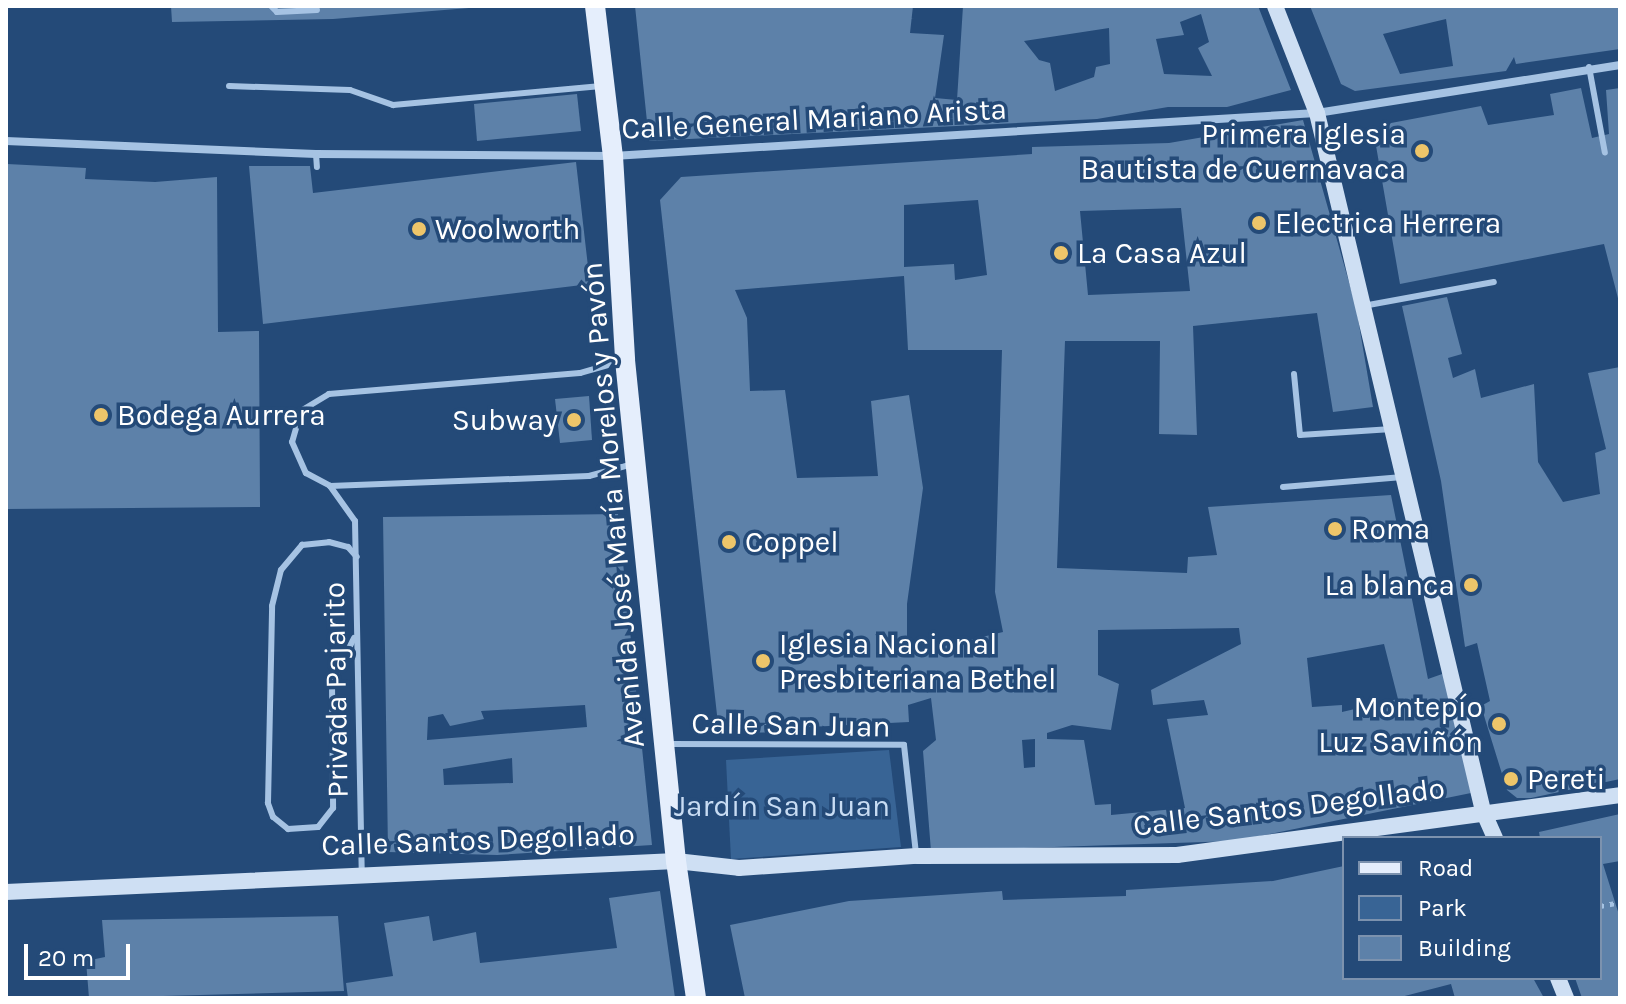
<!DOCTYPE html>
<meta charset="utf-8">
<style>
body{margin:0}
#map{position:relative;width:1626px;height:1004px;overflow:hidden;background:#244a78;font-family:Karla,sans-serif}
div>[style]{position:absolute}
[style*='--x']{left:calc(var(--x)*1px);top:calc(var(--y)*1px);width:calc(var(--w)*1px);rotate:calc(var(--a)*1deg)}
.green>*{inset:0;background:#386495}
.building>*{inset:0;background:#5d81a9}
.path>*{height:5px;margin-top:-2.5px;transform-origin:0;background:repeating-linear-gradient(90deg,#a6c3e3 0 4px,transparent 0 10px)}
.lane>*{height:6px;margin:-3px;padding:0 3px;transform-origin:3px;border-radius:3px;background:#a6c3e3}
.street>*{height:8px;margin:-4px;padding:0 4px;transform-origin:4px;border-radius:4px;background:#a6c3e3}
.secondary>*{height:16px;margin:-8px;padding:0 8px;transform-origin:8px;border-radius:8px;background:#cedff3}
.primary>*{height:20px;margin:-10px;padding:0 10px;transform-origin:10px;border-radius:10px;background:#e5eefc}
.dots>*{width:22px;height:22px;translate:-50% -50%;box-sizing:border-box;border:4px solid #244a78;border-radius:50%}
span{translate:-50% -50%;white-space:nowrap;text-align:center;line-height:1.15;-webkit-text-stroke:7px #244a78;paint-order:stroke}
.street-label{font-size:30px;color:#fff}
.poi-label{font-size:30px;color:#fff}
.right{translate:-100% -50%;text-align:right}
.left{translate:0 -50%;text-align:left}
.park-label{font-size:30px;color:#c8dcf3}
.frame{position:absolute;inset:0;border:8px solid #fff;pointer-events:none}
.legend{position:absolute;left:1342px;top:836px;width:260px;height:144px;box-sizing:border-box;background:#244a78;border:2px solid #7c92ae;margin:0;padding:10px 14px;list-style:none;font-size:24px;color:#fff}
.legend li{display:flex;align-items:center;gap:16px;height:40px}
.legend b{width:40px;border:2px solid #7c92ae}
.scale{position:absolute;left:24px;top:944px;width:106px;height:36px;box-sizing:border-box;border:4px solid #fff;border-top:0;padding-left:10px;font-size:24px;line-height:28px;white-space:nowrap;color:#fff;-webkit-text-stroke:6px #244a78;paint-order:stroke}
</style>
<div id="map">
<div class="green">
<i style="clip-path:polygon(889px 750px,901px 847px,731px 859px,726px 760px)"></i>
</div>
<div class="building">
<i style="clip-path:polygon(171px 6px,469px 6px,469px 8px,333px 19px,172px 22px)"></i>
<i style="clip-path:polygon(evenodd,635px 6px,913px 6px,910px 33px,944px 35px,935px 98px,957px 100px,963px 6px,1258px 6px,1291px 90px,1227px 107px,1168px 107px,1097px 119px,649px 141px,635px 6px,1201px 14px,1209px 42px,1198px 48px,1212px 76px,1164px 74px,1156px 39px,1184px 35px,1180px 22px,1201px 14px,635px 6px,1109px 28px,1110px 64px,1096px 67px,1094px 77px,1055px 91px,1050px 63px,1039px 60px,1024px 41px,1109px 28px)"></i>
<i style="clip-path:polygon(evenodd,1310px 6px,1620px 6px,1620px 49px,1516px 64px,1514px 57px,1506px 71px,1355px 91px,1341px 84px,1310px 6px,1446px 19px,1453px 66px,1400px 74px,1383px 34px,1446px 19px)"></i>
<i style="clip-path:polygon(1581px 88px,1592px 138px,1609px 134px,1606px 90px,1620px 88px,1620px 306px,1604px 244px,1400px 284px,1375px 140px,1391px 123px,1481px 106px,1488px 125px,1554px 115px,1550px 94px)"></i>
<i style="clip-path:polygon(577px 94px,581px 131px,477px 141px,474px 104px)"></i>
<i style="clip-path:polygon(evenodd,1303px 120px,1356px 307px,1373px 407px,1333px 412px,1317px 313px,1193px 326px,1197px 435px,1159px 434px,1160px 341px,1065px 341px,1057px 568px,1187px 573px,1188px 557px,1217px 555px,1208px 507px,1391px 495px,1428px 679px,1445px 673px,1471px 793px,1235px 841px,931px 851px,923px 751px,936px 740px,931px 698px,908px 705px,909px 722px,809px 727px,809px 732px,719px 733px,660px 200px,681px 177px,1032px 154px,1032px 147px,1169px 143px,1303px 120px,978px 200px,987px 275px,955px 280px,954px 264px,904px 267px,904px 205px,978px 200px,1303px 120px,1181px 208px,1190px 291px,1088px 295px,1080px 211px,1181px 208px,1303px 120px,904px 276px,908px 350px,1002px 350px,995px 592px,1003px 632px,907px 655px,907px 604px,923px 488px,909px 395px,871px 401px,878px 476px,797px 478px,785px 390px,750px 391px,747px 318px,735px 290px,904px 276px,1303px 120px,1239px 628px,1241px 644px,1151px 690px,1153px 705px,1204px 700px,1208px 715px,1167px 719px,1185px 808px,1111px 815px,1111px 804px,1095px 805px,1084px 740px,1047px 739px,1047px 733px,1072px 725px,1111px 730px,1119px 684px,1098px 675px,1098px 630px,1239px 628px,1303px 120px,1384px 644px,1398px 699px,1342px 712px,1342px 705px,1312px 707px,1307px 658px,1384px 644px,1303px 120px,1035px 739px,1035px 767px,1024px 768px,1022px 740px,1035px 739px)"></i>
<i style="clip-path:polygon(576px 162px,590px 284px,263px 324px,249px 166px,310px 166px,313px 193px)"></i>
<i style="clip-path:polygon(7px 164px,86px 168px,85px 179px,155px 182px,217px 177px,218px 332px,259px 331px,260px 507px,6px 509px)"></i>
<i style="clip-path:polygon(1447px 297px,1462px 354px,1448px 358px,1453px 378px,1475px 369px,1481px 398px,1534px 384px,1538px 462px,1563px 502px,1600px 494px,1595px 453px,1606px 449px,1588px 373px,1620px 367px,1620px 779px,1531px 798px,1517px 798px,1507px 790px,1481px 706px,1490px 701px,1477px 643px,1465px 647px,1441px 481px,1402px 306px)"></i>
<i style="clip-path:polygon(589px 396px,592px 440px,560px 443px,555px 399px)"></i>
<i style="clip-path:polygon(evenodd,618px 514px,652px 845px,497px 855px,388px 852px,383px 517px,618px 514px,585px 705px,587px 727px,427px 740px,428px 717px,443px 714px,450px 726px,484px 719px,481px 711px,585px 705px,618px 514px,512px 758px,513px 783px,444px 785px,443px 769px,512px 758px)"></i>
<i style="clip-path:polygon(1620px 814px,1620px 861px,1603px 864px,1620px 918px,1620px 998px,1582px 998px,1575px 978px,1600px 978px,1600px 838px,1540px 838px,1539px 832px)"></i>
<i style="clip-path:polygon(1344px 866px,1344px 978px,1533px 978px,1544px 998px,1455px 998px,1451px 984px,1397px 998px,745px 998px,730px 925px,849px 901px,1002px 891px,1003px 900px,1126px 896px,1126px 890px,1273px 881px)"></i>
<i style="clip-path:polygon(660px 891px,675px 998px,348px 998px,346px 983px,393px 976px,384px 923px,429px 916px,433px 941px,476px 932px,480px 963px,617px 948px,609px 898px)"></i>
<i style="clip-path:polygon(338px 916px,344px 991px,89px 998px,86px 961px,105px 957px,102px 920px)"></i>
</div>
<div class="path">
<i style="--x:1600;--y:906;--w:20;--a:-11"></i>
</div>
<div class="lane">
<i style="--x:271;--y:6;--w:8;--a:45"></i>
<i style="--x:277;--y:12;--w:40;--a:-2.9"></i>
<i style="--x:1589;--y:67;--w:87;--a:79.5"></i>
<i style="--x:229;--y:86;--w:121;--a:1.9"></i>
<i style="--x:350;--y:90;--w:46;--a:19.2"></i>
<i style="--x:393;--y:105;--w:209;--a:-5.2"></i>
<i style="--x:316;--y:154;--w:13;--a:86"></i>
<i style="--x:1363;--y:306;--w:133;--a:-10.4"></i>
<i style="--x:622;--y:361;--w:44;--a:164.1"></i>
<i style="--x:580;--y:373;--w:252;--a:175.2"></i>
<i style="--x:329;--y:394;--w:33;--a:149"></i>
<i style="--x:301;--y:411;--w:32;--a:106"></i>
<i style="--x:292;--y:442;--w:34;--a:66"></i>
<i style="--x:306;--y:473;--w:27;--a:28"></i>
<i style="--x:330;--y:486;--w:259;--a:-2.2"></i>
<i style="--x:589;--y:476;--w:46;--a:-15.3"></i>
<i style="--x:1294;--y:374;--w:61;--a:84.4"></i>
<i style="--x:1300;--y:435;--w:92;--a:-3.7"></i>
<i style="--x:330;--y:486;--w:43;--a:54.5"></i>
<i style="--x:355;--y:521;--w:351;--a:88.9"></i>
<i style="--x:1283;--y:487;--w:120;--a:-4.8"></i>
<i style="--x:354;--y:638;--w:49;--a:116.6"></i>
<i style="--x:332;--y:682;--w:126;--a:89.5"></i>
<i style="--x:333;--y:808;--w:24;--a:128"></i>
<i style="--x:318;--y:827;--w:30;--a:176"></i>
<i style="--x:288;--y:829;--w:19;--a:-141"></i>
<i style="--x:273;--y:817;--w:15;--a:-110"></i>
<i style="--x:268;--y:803;--w:197;--a:-88.8"></i>
<i style="--x:272;--y:606;--w:37;--a:-76"></i>
<i style="--x:281;--y:570;--w:33;--a:-50"></i>
<i style="--x:302;--y:545;--w:27;--a:-6"></i>
<i style="--x:329;--y:542;--w:20;--a:15"></i>
<i style="--x:348;--y:547;--w:13;--a:48"></i>
<i style="--x:667;--y:744;--w:237;--a:0.2"></i>
<i style="--x:904;--y:745;--w:109;--a:83.7"></i>
</div>
<div class="street">
<i style="--x:6;--y:141;--w:310;--a:2.4"></i>
<i style="--x:316;--y:154;--w:297;--a:0.4"></i>
<i style="--x:613;--y:156;--w:705;--a:-3.5"></i>
<i style="--x:1317;--y:113;--w:307;--a:-9"></i>
</div>
<div class="secondary">
<i style="--x:1275;--y:6;--w:115;--a:68.6"></i>
<i style="--x:1317;--y:113;--w:717;--a:76.62"></i>
<i style="--x:1483;--y:811;--w:30;--a:66"></i>
<i style="--x:6;--y:892;--w:671;--a:-2.65"></i>
<i style="--x:676;--y:861;--w:63;--a:6.3"></i>
<i style="--x:739;--y:868;--w:178;--a:-3.9"></i>
<i style="--x:917;--y:856;--w:260;--a:-0.2"></i>
<i style="--x:1177;--y:855;--w:447;--a:-7.7"></i>
<i style="--x:1558;--y:978;--w:22;--a:68"></i>
</div>
<div class="primary">
<i style="--x:595;--y:6;--w:151;--a:83.2"></i>
<i style="--x:613;--y:156;--w:204;--a:86.6"></i>
<i style="--x:625;--y:360;--w:504;--a:84.19"></i>
<i style="--x:676;--y:861;--w:138;--a:81.7"></i>
</div>
<div class="dots">
<i style="left:1422px;top:151px;background:#edc56a"></i>
<i style="left:1259px;top:223px;background:#edc56a"></i>
<i style="left:419px;top:229px;background:#edc56a"></i>
<i style="left:1061px;top:253px;background:#edc56a"></i>
<i style="left:101px;top:415px;background:#edc56a"></i>
<i style="left:574px;top:420px;background:#edc56a"></i>
<i style="left:1335px;top:529px;background:#edc56a"></i>
<i style="left:729px;top:542px;background:#edc56a"></i>
<i style="left:1471px;top:585px;background:#edc56a"></i>
<i style="left:763px;top:661px;background:#edc56a"></i>
<i style="left:1499px;top:724px;background:#edc56a"></i>
<i style="left:1511px;top:779px;background:#edc56a"></i>
</div>
<div class="street-label">
<span style="left:814px;top:119px;rotate:-3deg">Calle General Mariano Arista</span>
<span style="left:613px;top:505px;rotate:-95deg">Avenida José María Morelos y Pavón</span>
<span style="left:336px;top:690px;rotate:-91deg">Privada Pajarito</span>
<span style="left:791px;top:725px;rotate:1deg">Calle San Juan</span>
<span style="left:1289px;top:807px;rotate:-7deg">Calle Santos Degollado</span>
<span style="left:478px;top:840px;rotate:-2deg">Calle Santos Degollado</span>
</div>
<div class="poi-label">
<span class="right" style="left:1406px;top:151px">Primera Iglesia<br>Bautista de Cuernavaca</span>
<span class="left" style="left:1275px;top:223px">Electrica Herrera</span>
<span class="left" style="left:435px;top:229px">Woolworth</span>
<span class="left" style="left:1077px;top:253px">La Casa Azul</span>
<span class="left" style="left:117px;top:415px">Bodega Aurrera</span>
<span class="right" style="left:558px;top:420px">Subway</span>
<span class="left" style="left:1351px;top:529px">Roma</span>
<span class="left" style="left:745px;top:542px">Coppel</span>
<span class="right" style="left:1455px;top:585px">La blanca</span>
<span class="left" style="left:779px;top:661px">Iglesia Nacional<br>Presbiteriana Bethel</span>
<span class="right" style="left:1483px;top:724px">Montepío<br>Luz Saviñón</span>
<span class="left" style="left:1527px;top:779px">Pereti</span>
</div>
<div class="park-label">
<span style="left:782px;top:806px">Jardín San Juan</span>
</div>
<div class="frame"></div>
<ul class="legend">
<li><b style="height:10px;background:#e5eefc"></b>Road</li>
<li><b style="height:22px;background:#386495"></b>Park</li>
<li><b style="height:22px;background:#5d81a9"></b>Building</li>
</ul>
<div class="scale">20 m</div>
</div>
